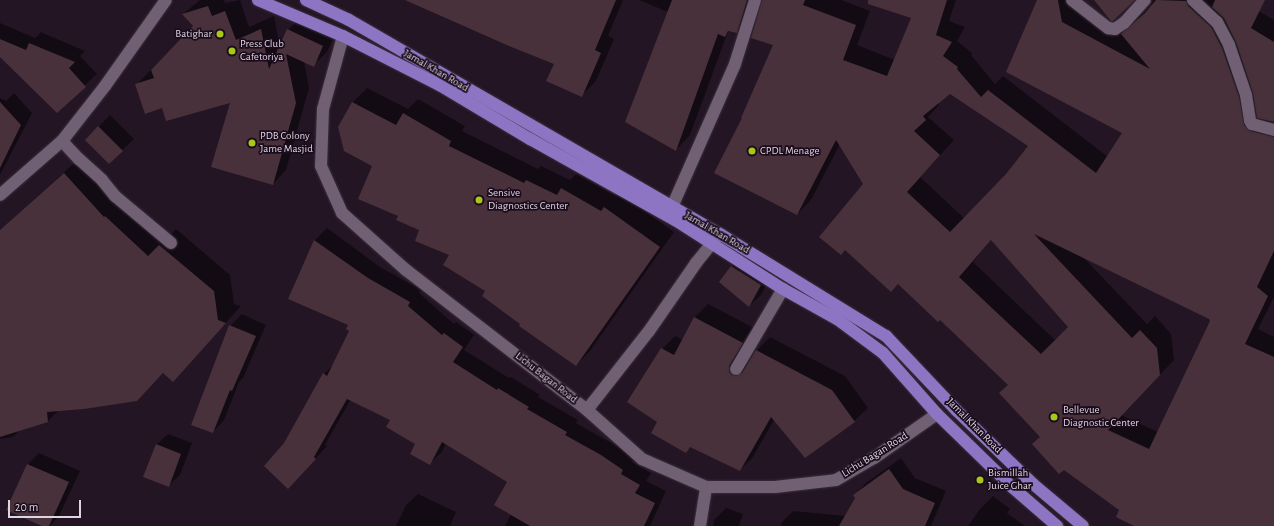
<!DOCTYPE html>
<style>
body{margin:0}
#map{position:relative;width:1274px;height:526px;overflow:hidden;background:#241525;font-family:"Alegreya Sans",sans-serif}
div>[style]{position:absolute}
[style*='--x']{left:calc(var(--x)*1px);top:calc(var(--y)*1px);width:calc(var(--w)*1px);rotate:calc(var(--a)*1deg)}
.shadow>*{inset:0;background:#0007}
.building>*{inset:0;background:#48313a}
.roads{filter:drop-shadow(0 0 1px #3a303c) drop-shadow(0 0 1px #3a303c)}
.minor>*{height:12px;margin:-6px;padding:0 6px;transform-origin:6px;border-radius:6px;background:#715f73}
.major>*{height:12px;margin:-6px;padding:0 6px;transform-origin:6px;border-radius:6px;background:#8d75c4}
.dots>*{width:11px;height:11px;translate:-50% -50%;box-sizing:border-box;border:2px solid #1a0c1c;border-radius:50%}
span{translate:-50% -50%;white-space:nowrap;text-align:center;line-height:1.15;-webkit-text-stroke:3.5px #1a0c1c;paint-order:stroke}
.poi-label{font-size:11px;color:#dfd5e0}
.right{translate:-100% -50%;text-align:right}
.left{translate:0 -50%;text-align:left}
.street-label{font-size:11px;color:#dfd5e0}
.scale{position:absolute;left:8px;top:500px;width:73px;height:18px;box-sizing:border-box;border:2px solid #dfd5e0;border-top:0;padding-left:5px;font-size:12px;line-height:14px;white-space:nowrap;color:#dfd5e0;-webkit-text-stroke:3px #1a0c1c;paint-order:stroke}
</style>
<div id="map">
<div class="shadow">
<i style="clip-path:polygon(200px 0,224px 0,225px 3px,240px 0,249px 27px,274px 16px,280px 47px,288px 30px,302px 16px,336px 32px,327px 52px,313px 65px,304px 61px,309px 88px,286px 170px,273px 184px,231px 101px,163px 107px,136px 85px,194px 26px,183px 14px)"></i>
<i style="clip-path:polygon(440px 0,623px 0,608px 36px,614px 39px,596px 81px,582px 95px,555px 63px)"></i>
<i style="clip-path:polygon(639px 0,756px 0,751px 18px,736px 32px,730px 30px,727px 34px,690px 135px,676px 150px,668px 12px)"></i>
<i style="clip-path:polygon(evenodd,763px 0,841px 0,870px 11px,857px 45px,895px 60px,913px 18px,880px 0,956px 0,949px 21px,965px 27px,957px 41px,972px 53px,971px 55px,995px 84px,1003px 76px,1108px 157px,1124px 133px,1038px 0,1074px 0,1076px 8px,1123px 33px,1151px 6px,1153px 0,1240px 0,1274px 20px,1274px 297px,1258px 329px,1274px 337px,1274px 526px,1137px 526px,1041px 436px,1009px 384px,864px 184px,840px 144px,811px 200px,797px 214px,743px 118px,774px 44px,763px 0,950px 93px,1029px 146px,1007px 175px,964px 218px,920px 177px,954px 140px,928px 117px,939px 105px,938px 103px,950px 93px,763px 0,992px 239px,1069px 326px,1055px 340px,973px 262px,992px 239px,763px 0,1083px 257px,1210px 318px,1211px 321px,1158px 432px,1121px 415px,1174px 360px,1171px 334px,1155px 316px,1147px 324px,1083px 257px)"></i>
<i style="clip-path:polygon(0 23px,35px 38px,41px 32px,85px 51px,80px 56px,97px 74px,57px 111px,0 56px)"></i>
<i style="clip-path:polygon(367px 88px,408px 109px,418px 99px,465px 126px,462px 131px,538px 169px,541px 166px,570px 180px,576px 174px,616px 196px,619px 193px,674px 232px,590px 351px,576px 365px,522px 324px,451px 255px,421px 229px,400px 216px,373px 166px,339px 127px,353px 102px)"></i>
<i style="clip-path:polygon(14px 93px,32px 113px,0 175px,0 98px,6px 101px)"></i>
<i style="clip-path:polygon(110px 115px,134px 139px,109px 163px,86px 140px)"></i>
<i style="clip-path:polygon(81px 157px,165px 240px,176px 229px,230px 275px,234px 304px,241px 306px,173px 381px,164px 372px,137px 400px,59px 410px,48px 421px,21px 429px,13px 437px,0 439px,0 230px)"></i>
<i style="clip-path:polygon(327px 228px,380px 267px,421px 290px,419px 293px,454px 324px,456px 322px,474px 335px,464px 350px,509px 378px,511px 377px,540px 395px,538px 397px,578px 420px,576px 423px,613px 444px,634px 458px,632px 462px,651px 473px,646px 481px,666px 491px,650px 526px,505px 526px,511px 514px,509px 482px,446px 443px,442px 452px,430px 463px,416px 443px,392px 419px,351px 399px,325px 445px,327px 446px,300px 476px,285px 444px,324px 374px,333px 365px,350px 331px,350px 325px,289px 298px,315px 240px)"></i>
<i style="clip-path:polygon(743px 255px,772px 273px,761px 295px,749px 306px,731px 267px)"></i>
<i style="clip-path:polygon(708px 304px,756px 329px,746px 363px,750px 363px,757px 350px,770px 337px,845px 376px,868px 408px,854px 421px,774px 420px,753px 457px,740px 470px,691px 446px,686px 451px,658px 422px,662px 349px,675px 336px,683px 340px,695px 317px)"></i>
<i style="clip-path:polygon(242px 314px,266px 325px,243px 378px,239px 382px,224px 420px,213px 432px,230px 326px)"></i>
<i style="clip-path:polygon(168px 434px,192px 443px,180px 475px,168px 486px,156px 445px)"></i>
<i style="clip-path:polygon(39px 453px,80px 471px,59px 516px,50px 526px,45px 526px,8px 509px,28px 464px)"></i>
<i style="clip-path:polygon(901px 458px,915px 478px,946px 491px,931px 526px,781px 526px,781px 523px,793px 511px,846px 516px,856px 498px,854px 495px,866px 483px)"></i>
<i style="clip-path:polygon(418px 494px,456px 512px,450px 526px,396px 526px,406px 505px)"></i>
<i style="clip-path:polygon(993px 496px,1010px 509px,1007px 513px,1025px 526px,968px 526px,980px 509px)"></i>
<i style="clip-path:polygon(726px 508px,743px 514px,739px 526px,713px 526px,714px 520px)"></i>
</div>
<div class="building">
<i style="clip-path:polygon(405px 0,616px 0,595px 50px,601px 53px,582px 97px,546px 81px,554px 64px,509px 46px)"></i>
<i style="clip-path:polygon(672px 0,747px 0,737px 33px,728px 31px,725px 37px,718px 34px,676px 151px,625px 122px)"></i>
<i style="clip-path:polygon(evenodd,762px 0,805px 0,803px 5px,856px 25px,843px 60px,887px 76px,911px 18px,868px 4px,868px 0,947px 0,936px 35px,952px 42px,943px 56px,958px 67px,957px 69px,981px 97px,988px 90px,1096px 173px,1122px 133px,1006px 72px,1037px 0,1058px 0,1062px 22px,1150px 69px,1121px 34px,1145px 13px,1156px 0,1186px 1px,1188px 6px,1211px 27px,1222px 48px,1239px 97px,1244px 125px,1250px 131px,1274px 137px,1274px 251px,1257px 287px,1268px 296px,1245px 344px,1274px 357px,1274px 526px,1134px 526px,1116px 517px,1119px 510px,1064px 470px,1059px 474px,1032px 444px,1040px 437px,999px 393px,1008px 385px,940px 320px,938px 322px,898px 284px,891px 292px,845px 250px,841px 255px,819px 237px,863px 184px,836px 140px,797px 215px,714px 173px,742px 118px,741px 118px,773px 45px,751px 38px,762px 0,950px 94px,1028px 146px,1006px 174px,950px 232px,907px 192px,940px 155px,914px 131px,926px 120px,923px 116px,950px 94px,762px 0,1034px 234px,1209px 319px,1210px 321px,1149px 449px,1108px 430px,1160px 375px,1157px 348px,1140px 330px,1132px 338px,1034px 234px,762px 0,991px 240px,1068px 327px,1041px 354px,959px 277px,991px 240px)"></i>
<i style="clip-path:polygon(1094px 0,1135px 0,1113px 21px,1111px 21px)"></i>
<i style="clip-path:polygon(1215px 0,1265px 0,1251px 28px,1274px 42px,1274px 122px,1257px 118px,1253px 93px,1236px 42px,1224px 18px,1212px 7px)"></i>
<i style="clip-path:polygon(208px 6px,212px 16px,225px 11px,236px 40px,261px 29px,269px 69px,287px 29px,323px 46px,314px 67px,286px 54px,296px 103px,273px 185px,211px 167px,230px 103px,166px 121px,162px 108px,145px 114px,135px 84px,154px 78px,151px 70px,193px 26px,182px 14px)"></i>
<i style="clip-path:polygon(0 39px,26px 50px,29px 43px,75px 62px,69px 68px,86px 87px,57px 113px,0 57px)"></i>
<i style="clip-path:polygon(0 102px,21px 125px,0 168px)"></i>
<i style="clip-path:polygon(352px 102px,396px 125px,403px 113px,451px 141px,449px 146px,524px 183px,526px 180px,557px 195px,561px 188px,601px 211px,604px 207px,660px 247px,576px 366px,519px 326px,520px 324px,482px 296px,485px 291px,443px 265px,449px 255px,415px 241px,419px 230px,396px 220px,398px 216px,358px 199px,372px 166px,344px 151px,338px 127px)"></i>
<i style="clip-path:polygon(98px 126px,123px 151px,109px 164px,85px 140px)"></i>
<i style="clip-path:polygon(64px 173px,104px 217px,105px 216px,148px 256px,159px 245px,214px 291px,218px 320px,226px 323px,173px 382px,163px 373px,137px 401px,84px 409px,47px 412px,48px 422px,0 437px,0 230px)"></i>
<i style="clip-path:polygon(314px 240px,368px 278px,410px 302px,408px 306px,442px 335px,444px 333px,463px 347px,453px 362px,497px 390px,498px 388px,529px 407px,527px 409px,567px 432px,565px 435px,601px 455px,623px 470px,621px 474px,640px 485px,635px 493px,655px 503px,644px 526px,530px 526px,494px 505px,507px 482px,442px 442px,430px 465px,410px 454px,415px 444px,386px 427px,390px 420px,347px 399px,314px 457px,316px 459px,288px 489px,264px 466px,284px 443px,323px 373px,327px 376px,349px 331px,346px 329px,348px 325px,288px 299px)"></i>
<i style="clip-path:polygon(731px 266px,761px 285px,749px 307px,719px 282px)"></i>
<i style="clip-path:polygon(694px 317px,743px 343px,729px 366px,729px 372px,732px 375px,736px 376px,742px 373px,756px 350px,832px 390px,855px 422px,805px 458px,771px 417px,740px 471px,690px 447px,686px 453px,651px 433px,657px 422px,627px 402px,661px 348px,674px 355px)"></i>
<i style="clip-path:polygon(229px 325px,256px 336px,232px 391px,230px 390px,213px 433px,191px 425px)"></i>
<i style="clip-path:polygon(156px 444px,181px 454px,169px 487px,143px 477px)"></i>
<i style="clip-path:polygon(27px 464px,69px 482px,49px 526px,42px 526px,6px 510px)"></i>
<i style="clip-path:polygon(889px 469px,903px 489px,935px 503px,925px 526px,839px 526px,855px 498px,853px 495px)"></i>
</div>
<div class="roads">
<div class="minor">
<i style="--x:1072;--y:0;--w:46;--a:37.9"></i>
<i style="--x:1108;--y:28;--w:7;--a:8"></i>
<i style="--x:1115;--y:29;--w:11;--a:-34"></i>
<i style="--x:1124;--y:23;--w:31;--a:-48"></i>
<i style="--x:1193;--y:0;--w:33;--a:43"></i>
<i style="--x:1217;--y:22;--w:26;--a:62"></i>
<i style="--x:1229;--y:45;--w:53;--a:71.2"></i>
<i style="--x:1246;--y:95;--w:26;--a:81"></i>
<i style="--x:1250;--y:121;--w:4;--a:56"></i>
<i style="--x:1252;--y:124;--w:23;--a:15"></i>
<i style="--x:343;--y:36;--w:76;--a:105.3"></i>
<i style="--x:323;--y:109;--w:57;--a:92"></i>
<i style="--x:321;--y:166;--w:51;--a:65.9"></i>
<i style="--x:342;--y:213;--w:86;--a:41.7"></i>
<i style="--x:406;--y:270;--w:229;--a:37.7"></i>
<i style="--x:587;--y:410;--w:74;--a:41.7"></i>
<i style="--x:642;--y:459;--w:70;--a:23.6"></i>
<i style="--x:706;--y:487;--w:69;--a:0"></i>
<i style="--x:775;--y:487;--w:61;--a:-6.5"></i>
<i style="--x:836;--y:480;--w:44;--a:-30.1"></i>
<i style="--x:874;--y:458;--w:77;--a:-34.9"></i>
<i style="--x:62;--y:141;--w:25;--a:47"></i>
<i style="--x:79;--y:159;--w:31;--a:42"></i>
<i style="--x:102;--y:180;--w:21;--a:51"></i>
<i style="--x:115;--y:196;--w:73;--a:40"></i>
<i style="--x:0;--y:195;--w:82;--a:-41.1"></i>
<i style="--x:62;--y:141;--w:70;--a:-52"></i>
<i style="--x:105;--y:86;--w:105;--a:-54.7"></i>
<i style="--x:672;--y:207;--w:156;--a:-66.2"></i>
<i style="--x:735;--y:64;--w:67;--a:-72.6"></i>
<i style="--x:736;--y:369;--w:93;--a:-59.6"></i>
<i style="--x:587;--y:410;--w:100;--a:-51.9"></i>
<i style="--x:649;--y:331;--w:83;--a:-55.3"></i>
<i style="--x:696;--y:263;--w:35;--a:-51"></i>
<i style="--x:700;--y:526;--w:39;--a:-81"></i>
</div>
<div class="major">
<i style="--x:258;--y:0;--w:92;--a:23"></i>
<i style="--x:343;--y:36;--w:110;--a:27"></i>
<i style="--x:441;--y:86;--w:104;--a:30.8"></i>
<i style="--x:530;--y:139;--w:166;--a:29.2"></i>
<i style="--x:675;--y:220;--w:128;--a:32.6"></i>
<i style="--x:783;--y:289;--w:62;--a:29.1"></i>
<i style="--x:837;--y:319;--w:57;--a:36.5"></i>
<i style="--x:883;--y:353;--w:81;--a:48.5"></i>
<i style="--x:937;--y:414;--w:105;--a:44.2"></i>
<i style="--x:1012;--y:487;--w:60;--a:40.9"></i>
<i style="--x:306;--y:0;--w:47;--a:24.9"></i>
<i style="--x:349;--y:20;--w:428;--a:30"></i>
<i style="--x:720;--y:234;--w:195;--a:31.6"></i>
<i style="--x:886;--y:336;--w:102;--a:46.6"></i>
<i style="--x:956;--y:410;--w:107;--a:43.9"></i>
<i style="--x:1033;--y:484;--w:65;--a:40"></i>
</div>
</div>
<div class="dots">
<i style="left:220px;top:34px;background:#a9c719"></i>
<i style="left:232px;top:51px;background:#a9c719"></i>
<i style="left:252px;top:143px;background:#a9c719"></i>
<i style="left:752px;top:151px;background:#a9c719"></i>
<i style="left:479px;top:200px;background:#a9c719"></i>
<i style="left:1054px;top:417px;background:#a9c719"></i>
<i style="left:980px;top:480px;background:#a9c719"></i>
</div>
<div class="poi-label">
<span class="right" style="left:212px;top:34px">Batighar</span>
<span class="left" style="left:240px;top:51px">Press Club<br>Cafetoriya</span>
<span class="left" style="left:260px;top:143px">PDB Colony<br>Jame Masjid</span>
<span class="left" style="left:760px;top:151px">CPDL Menage</span>
<span class="left" style="left:488px;top:200px">Sensive<br>Diagnostics Center</span>
<span class="left" style="left:1063px;top:417px">Bellevue<br>Diagnostic Center</span>
<span class="left" style="left:988px;top:480px">Bismillah<br>Juice Ghar</span>
</div>
<div class="street-label">
<span style="left:436px;top:71px;rotate:30deg">Jamal Khan Road</span>
<span style="left:717px;top:233px;rotate:30deg">Jamal Khan Road</span>
<span style="left:546px;top:378px;rotate:38deg">Lichu Bagan Road</span>
<span style="left:974px;top:426px;rotate:45deg">Jamal Khan Road</span>
<span style="left:875px;top:455px;rotate:-32deg">Lichu Bagan Road</span>
</div>
<div class="scale">20 m</div>
</div>
